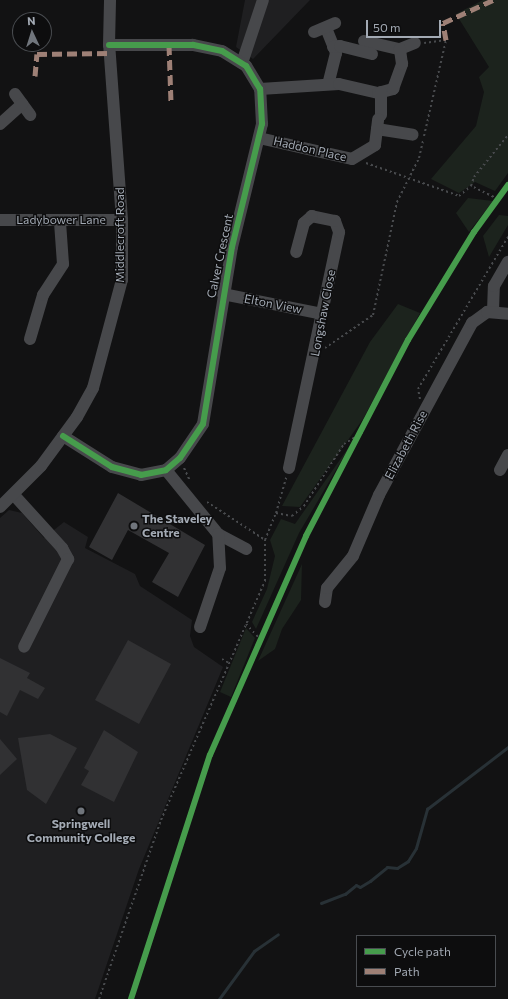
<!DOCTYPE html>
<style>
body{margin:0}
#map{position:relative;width:508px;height:999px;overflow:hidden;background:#121213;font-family:Commissioner,sans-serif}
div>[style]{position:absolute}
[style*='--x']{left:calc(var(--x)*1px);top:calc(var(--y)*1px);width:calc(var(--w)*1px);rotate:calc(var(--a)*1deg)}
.built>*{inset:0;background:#1f1f21}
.green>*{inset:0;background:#1c231d}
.stream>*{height:3px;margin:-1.5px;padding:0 1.5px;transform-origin:1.5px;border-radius:1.5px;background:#283136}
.building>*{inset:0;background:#313133}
.path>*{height:2px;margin-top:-1px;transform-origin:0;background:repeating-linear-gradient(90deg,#484a4d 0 2px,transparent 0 5px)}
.minor>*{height:12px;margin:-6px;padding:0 6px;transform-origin:6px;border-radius:6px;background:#47484b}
.quiet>*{height:5px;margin-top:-2.5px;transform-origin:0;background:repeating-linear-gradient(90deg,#9e8076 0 10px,transparent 0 15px)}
.cycleway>*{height:6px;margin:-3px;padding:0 3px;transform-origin:3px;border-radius:3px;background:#469c4c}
.dots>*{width:11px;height:11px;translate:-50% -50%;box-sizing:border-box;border:2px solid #0d0d0e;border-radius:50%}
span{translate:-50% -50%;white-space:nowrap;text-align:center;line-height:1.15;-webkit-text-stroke:3px #0d0d0e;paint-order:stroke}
.street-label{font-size:12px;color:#a3aab4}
.poi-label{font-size:12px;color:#a3aab4;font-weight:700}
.left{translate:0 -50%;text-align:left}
.legend{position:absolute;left:356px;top:935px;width:140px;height:52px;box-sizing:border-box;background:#0d0d0e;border:1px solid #494c50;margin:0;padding:5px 7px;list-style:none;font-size:12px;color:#a3aab4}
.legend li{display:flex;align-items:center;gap:8px;height:20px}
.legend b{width:20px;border:1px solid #494c50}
.north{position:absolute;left:12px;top:12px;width:40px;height:40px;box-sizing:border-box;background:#0d0d0e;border:1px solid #494c50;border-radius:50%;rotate:356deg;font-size:11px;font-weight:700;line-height:16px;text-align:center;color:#a3aab4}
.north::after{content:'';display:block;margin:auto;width:14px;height:18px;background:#70757c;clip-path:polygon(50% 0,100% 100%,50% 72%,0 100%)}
.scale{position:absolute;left:366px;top:20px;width:75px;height:18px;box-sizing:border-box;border:2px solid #a3aab4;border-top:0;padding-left:5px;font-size:12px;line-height:14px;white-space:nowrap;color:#a3aab4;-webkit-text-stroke:3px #0d0d0e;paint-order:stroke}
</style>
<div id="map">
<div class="built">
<i style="clip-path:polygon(245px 0,415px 0,310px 0,253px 59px,236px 47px)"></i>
<i style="clip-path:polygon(9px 510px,22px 513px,44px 538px,64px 522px,88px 537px,85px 548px,135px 574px,140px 586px,192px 620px,190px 636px,194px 647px,223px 667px,139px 869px,95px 999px,0 999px,0 518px)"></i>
</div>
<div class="green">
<i style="clip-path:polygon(483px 0,508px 0,508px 173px,495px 191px,475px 182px,459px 193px,431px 179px,476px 126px,484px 92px,479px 77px,489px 67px,456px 14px)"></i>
<i style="clip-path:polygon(468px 198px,493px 201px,469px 232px,456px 213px)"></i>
<i style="clip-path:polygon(499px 215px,508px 216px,508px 225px,489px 257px,483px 236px)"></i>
<i style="clip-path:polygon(398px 304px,420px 313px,363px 419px,300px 507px,282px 506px,370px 342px)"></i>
<i style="clip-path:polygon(353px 441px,299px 533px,256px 629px,252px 622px,267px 589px,275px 556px,270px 540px,281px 519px,295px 524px)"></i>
<i style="clip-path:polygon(302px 564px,301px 600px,282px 629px,275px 649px,258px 661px)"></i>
<i style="clip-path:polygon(246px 628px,255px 638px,231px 697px,220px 692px)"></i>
</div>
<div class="stream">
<i style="--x:321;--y:903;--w:26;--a:-21"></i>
<i style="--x:345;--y:894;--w:14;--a:-39"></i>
<i style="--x:356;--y:885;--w:4;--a:27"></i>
<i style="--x:360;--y:887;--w:12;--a:-31"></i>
<i style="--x:370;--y:881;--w:22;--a:-39"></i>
<i style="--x:387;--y:867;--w:10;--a:6"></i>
<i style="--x:397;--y:868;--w:13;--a:-32"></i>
<i style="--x:408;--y:861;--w:15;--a:-58"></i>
<i style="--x:416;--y:848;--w:41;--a:-74.2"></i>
<i style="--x:427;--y:809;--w:102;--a:-37.4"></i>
<i style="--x:219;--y:999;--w:59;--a:-53.9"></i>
<i style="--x:254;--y:951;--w:29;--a:-35"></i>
</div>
<div class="building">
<i style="clip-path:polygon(118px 493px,205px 545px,178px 597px,152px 582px,169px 553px,128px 530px,112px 560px,89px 547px)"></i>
<i style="clip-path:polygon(128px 640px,171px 664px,139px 724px,95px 700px)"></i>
<i style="clip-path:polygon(0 658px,30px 673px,27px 678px,45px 688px,38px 699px,20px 690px,7px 716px,0 712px)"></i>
<i style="clip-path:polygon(104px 730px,138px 752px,114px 802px,81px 785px,89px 771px,84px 768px)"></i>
<i style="clip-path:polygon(50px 734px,77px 748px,46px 804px,27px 790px,18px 738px)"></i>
<i style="clip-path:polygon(0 739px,17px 759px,0 775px)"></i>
</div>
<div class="path">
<i style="--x:424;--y:136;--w:98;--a:-77.1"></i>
<i style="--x:446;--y:40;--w:22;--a:172"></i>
<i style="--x:366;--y:163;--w:99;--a:19.5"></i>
<i style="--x:459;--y:196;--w:16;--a:-40"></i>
<i style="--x:498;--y:199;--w:30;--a:-154"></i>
<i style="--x:471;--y:186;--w:9;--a:-72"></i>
<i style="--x:474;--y:177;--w:54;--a:-51"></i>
<i style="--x:325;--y:348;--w:58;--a:-34.5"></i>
<i style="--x:373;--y:315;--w:116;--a:-78"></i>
<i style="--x:397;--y:202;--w:49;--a:-63.4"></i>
<i style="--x:419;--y:158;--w:18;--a:-77"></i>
<i style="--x:420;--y:399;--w:10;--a:-101"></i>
<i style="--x:418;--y:389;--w:177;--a:-59.4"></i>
<i style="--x:184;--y:468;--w:14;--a:65"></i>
<i style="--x:207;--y:502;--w:69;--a:33.2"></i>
<i style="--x:276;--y:513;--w:37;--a:-74"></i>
<i style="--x:246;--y:624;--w:21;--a:47"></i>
<i style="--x:222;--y:659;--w:8;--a:30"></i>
<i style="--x:99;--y:999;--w:189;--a:-70.9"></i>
<i style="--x:161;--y:820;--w:261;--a:-66.5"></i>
<i style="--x:265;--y:581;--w:41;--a:-90"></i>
<i style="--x:265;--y:540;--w:29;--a:-68"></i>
<i style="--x:276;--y:513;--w:16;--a:11"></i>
<i style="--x:292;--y:516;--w:16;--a:-40"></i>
<i style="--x:304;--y:506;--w:74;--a:-57.2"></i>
<i style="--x:344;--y:444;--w:22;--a:-32"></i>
</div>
<div class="minor">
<i style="--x:326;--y:28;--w:27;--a:68"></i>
<i style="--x:336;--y:53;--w:32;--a:104"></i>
<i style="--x:314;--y:32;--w:23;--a:-23"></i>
<i style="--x:364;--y:41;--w:37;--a:13"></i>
<i style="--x:400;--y:49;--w:16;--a:-22"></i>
<i style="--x:333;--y:47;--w:7;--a:-8"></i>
<i style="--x:340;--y:46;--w:33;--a:14"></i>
<i style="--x:242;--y:63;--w:66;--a:-71.6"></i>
<i style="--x:260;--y:89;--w:79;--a:-3.6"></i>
<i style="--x:339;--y:84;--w:40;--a:13"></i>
<i style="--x:378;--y:93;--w:16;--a:-15"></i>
<i style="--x:393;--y:89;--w:27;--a:-70"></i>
<i style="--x:402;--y:64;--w:15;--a:-98"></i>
<i style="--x:381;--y:92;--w:23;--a:90"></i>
<i style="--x:15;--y:94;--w:26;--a:54"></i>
<i style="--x:0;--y:124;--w:30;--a:-42"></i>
<i style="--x:377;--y:129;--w:36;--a:9"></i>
<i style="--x:259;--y:138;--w:95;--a:12.7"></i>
<i style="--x:352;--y:159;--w:27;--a:-31"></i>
<i style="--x:375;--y:145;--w:26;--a:-83"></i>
<i style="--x:0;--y:220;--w:122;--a:0"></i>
<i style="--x:223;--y:294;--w:101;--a:11.4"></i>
<i style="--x:493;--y:311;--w:25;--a:-88"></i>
<i style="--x:494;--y:286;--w:28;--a:-60"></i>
<i style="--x:30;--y:339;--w:46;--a:-73.5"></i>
<i style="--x:43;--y:295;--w:37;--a:-57"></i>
<i style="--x:63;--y:264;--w:42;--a:-94.1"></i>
<i style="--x:63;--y:436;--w:58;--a:32.3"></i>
<i style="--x:112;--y:467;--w:30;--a:15"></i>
<i style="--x:141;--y:475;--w:25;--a:-11"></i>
<i style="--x:166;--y:470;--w:18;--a:-41"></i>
<i style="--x:180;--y:458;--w:41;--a:-55.9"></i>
<i style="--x:203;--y:424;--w:179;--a:-80.7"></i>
<i style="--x:232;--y:247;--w:127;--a:-76.3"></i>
<i style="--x:262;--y:124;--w:35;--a:-93"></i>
<i style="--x:260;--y:89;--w:27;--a:-121"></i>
<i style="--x:246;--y:66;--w:28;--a:-148"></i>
<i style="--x:222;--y:51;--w:30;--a:-168"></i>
<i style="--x:193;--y:45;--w:84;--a:180"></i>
<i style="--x:289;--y:468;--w:241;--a:-78"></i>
<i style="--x:339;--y:232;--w:12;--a:-110"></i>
<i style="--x:335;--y:221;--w:24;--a:-168"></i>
<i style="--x:312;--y:216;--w:11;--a:139"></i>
<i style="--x:304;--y:223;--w:30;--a:105"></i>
<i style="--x:166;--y:470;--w:82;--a:50.9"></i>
<i style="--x:218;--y:534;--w:32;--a:28"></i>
<i style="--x:500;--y:470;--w:17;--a:-62"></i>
<i style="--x:14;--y:495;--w:72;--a:47.8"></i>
<i style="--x:62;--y:548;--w:13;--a:61"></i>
<i style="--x:68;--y:559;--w:98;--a:116.6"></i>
<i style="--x:0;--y:507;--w:58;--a:-45"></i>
<i style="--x:41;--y:466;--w:61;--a:-53.7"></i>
<i style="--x:77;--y:417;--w:33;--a:-61"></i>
<i style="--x:93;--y:388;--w:112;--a:-75"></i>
<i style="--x:122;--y:280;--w:60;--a:-90"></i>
<i style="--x:122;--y:220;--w:175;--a:-94.2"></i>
<i style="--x:109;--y:45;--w:45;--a:-88.7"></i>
<i style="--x:325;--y:602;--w:14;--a:-82"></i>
<i style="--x:327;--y:588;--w:41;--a:-50.9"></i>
<i style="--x:353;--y:556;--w:66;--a:-66.9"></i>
<i style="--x:379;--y:495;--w:196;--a:-61.6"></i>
<i style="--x:472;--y:323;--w:19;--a:-36"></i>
<i style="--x:487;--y:312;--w:21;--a:5"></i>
<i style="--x:200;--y:627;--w:62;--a:-71.3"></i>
<i style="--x:220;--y:568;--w:34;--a:-93"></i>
</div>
<div class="quiet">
<i style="--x:446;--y:40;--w:17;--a:-100"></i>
<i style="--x:443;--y:23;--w:55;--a:-24.7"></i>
<i style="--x:169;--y:45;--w:57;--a:88"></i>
<i style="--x:35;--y:76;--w:22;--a:-85"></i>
<i style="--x:37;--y:54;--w:73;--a:-0.8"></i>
</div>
<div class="cycleway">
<i style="--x:63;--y:436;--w:58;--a:32.3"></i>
<i style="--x:112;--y:467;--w:30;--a:15"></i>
<i style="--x:141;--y:475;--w:25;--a:-11"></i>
<i style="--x:166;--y:470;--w:18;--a:-41"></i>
<i style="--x:180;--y:458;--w:41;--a:-55.9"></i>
<i style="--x:203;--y:424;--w:179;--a:-80.7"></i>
<i style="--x:232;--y:247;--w:127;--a:-76.3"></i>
<i style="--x:262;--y:124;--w:35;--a:-93"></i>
<i style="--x:260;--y:89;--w:27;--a:-121"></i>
<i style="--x:246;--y:66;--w:28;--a:-148"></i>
<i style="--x:222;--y:51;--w:30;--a:-168"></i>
<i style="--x:193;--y:45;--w:84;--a:180"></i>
<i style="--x:131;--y:999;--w:256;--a:-72.1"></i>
<i style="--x:210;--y:755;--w:239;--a:-66.3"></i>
<i style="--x:306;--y:536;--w:221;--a:-62.5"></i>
<i style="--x:408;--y:340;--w:127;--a:-58.6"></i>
<i style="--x:474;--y:232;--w:58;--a:-54.1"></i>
</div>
<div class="dots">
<i style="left:134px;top:526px;background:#70757c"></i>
<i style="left:81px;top:811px;background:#70757c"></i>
</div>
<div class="street-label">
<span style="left:310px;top:149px;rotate:13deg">Haddon Place</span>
<span style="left:61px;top:220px">Ladybower Lane</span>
<span style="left:120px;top:235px;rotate:-90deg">Middlecroft Road</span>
<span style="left:220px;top:256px;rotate:-78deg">Calver Crescent</span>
<span style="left:273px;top:304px;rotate:11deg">Elton View</span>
<span style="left:323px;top:313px;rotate:-79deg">Longshaw Close</span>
<span style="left:406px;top:445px;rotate:-62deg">Elizabeth Rise</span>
</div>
<div class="poi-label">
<span class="left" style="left:142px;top:526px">The Staveley<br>Centre</span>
<span style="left:81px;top:831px">Springwell<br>Community College</span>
</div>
<ul class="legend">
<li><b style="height:5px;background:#469c4c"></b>Cycle path</li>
<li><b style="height:5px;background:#9e8076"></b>Path</li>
</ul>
<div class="north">N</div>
<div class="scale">50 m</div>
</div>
